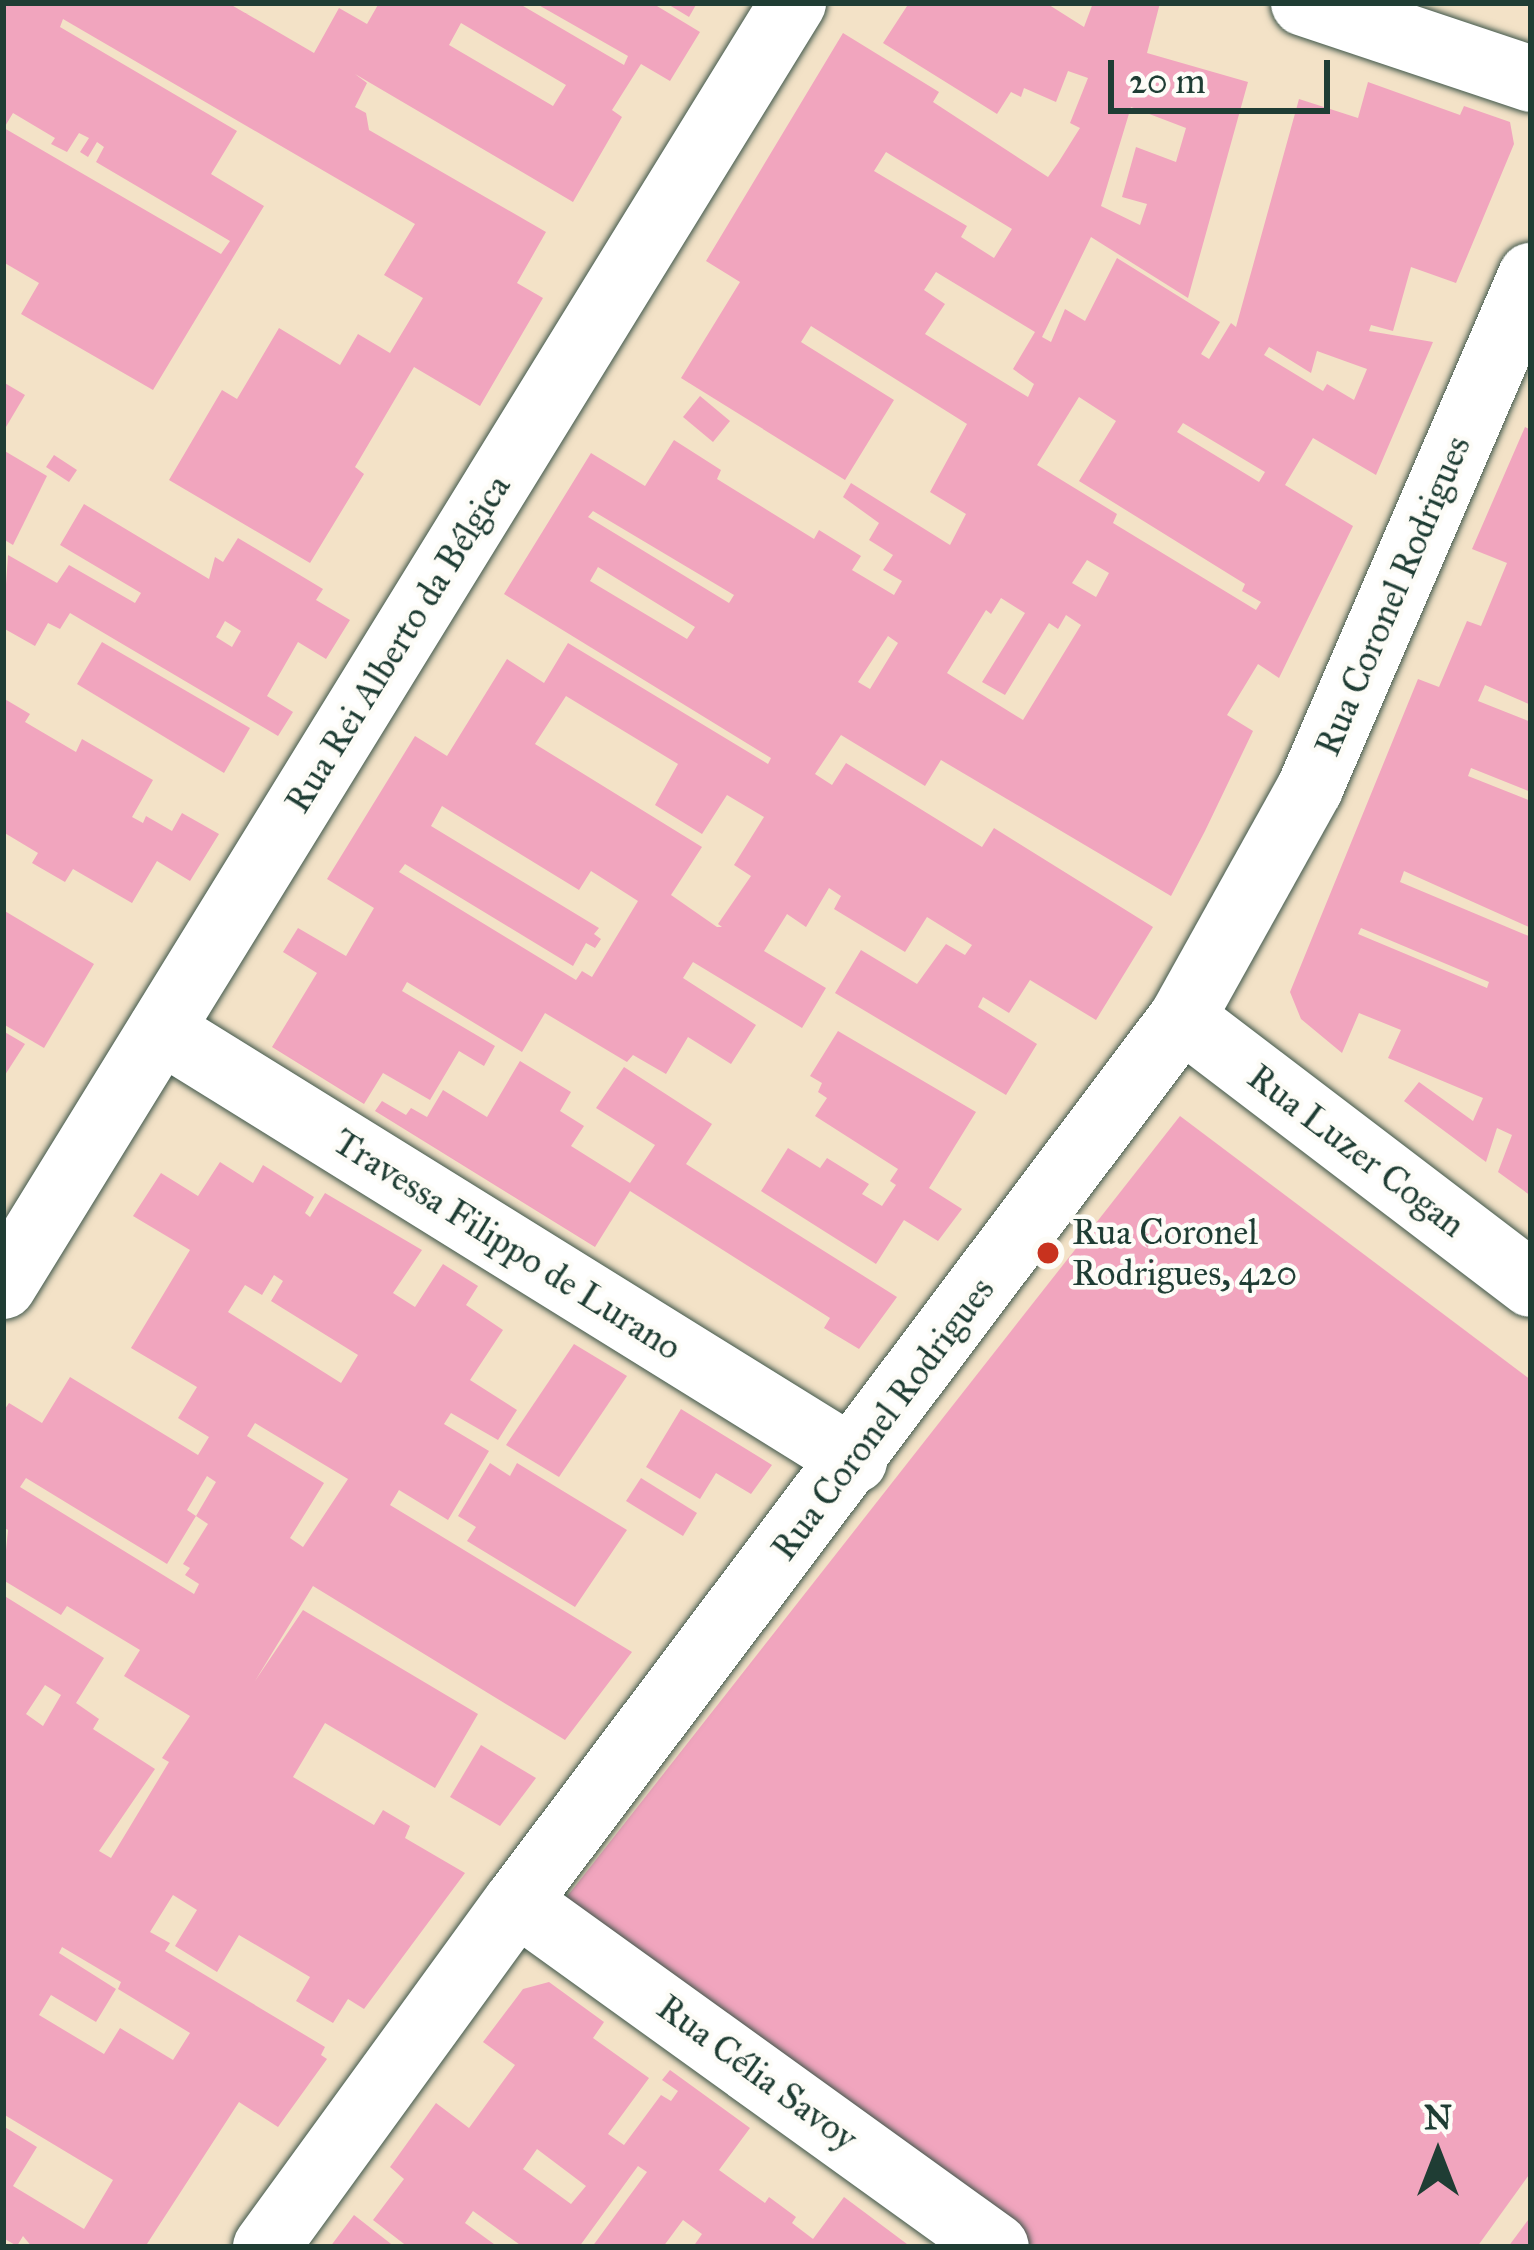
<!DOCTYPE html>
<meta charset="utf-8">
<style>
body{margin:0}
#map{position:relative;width:1534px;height:2250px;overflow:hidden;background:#f3e2c7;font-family:"IM FELL Great Primer",serif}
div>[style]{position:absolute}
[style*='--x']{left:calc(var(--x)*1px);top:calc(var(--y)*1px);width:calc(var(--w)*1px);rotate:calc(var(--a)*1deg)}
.building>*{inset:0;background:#f1a5be}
.roads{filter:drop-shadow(0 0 3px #3f564a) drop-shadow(0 0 3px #3f564a)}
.minor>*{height:66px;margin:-33px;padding:0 33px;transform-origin:33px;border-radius:33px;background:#fff}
.dots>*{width:33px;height:33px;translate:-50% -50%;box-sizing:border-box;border:6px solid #fdfcf7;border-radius:50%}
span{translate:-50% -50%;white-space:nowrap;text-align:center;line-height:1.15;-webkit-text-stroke:9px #fdfcf7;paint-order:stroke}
.street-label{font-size:36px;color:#1f3d34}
.poi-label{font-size:36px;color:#1f3d34}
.left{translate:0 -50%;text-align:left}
.frame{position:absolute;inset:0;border:6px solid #1f3d34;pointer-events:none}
.north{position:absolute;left:1378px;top:2094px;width:120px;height:120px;-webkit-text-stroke:9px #fdfcf7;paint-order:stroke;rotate:0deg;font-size:33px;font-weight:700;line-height:48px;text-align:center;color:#1f3d34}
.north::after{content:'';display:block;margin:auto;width:42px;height:54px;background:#1f3d34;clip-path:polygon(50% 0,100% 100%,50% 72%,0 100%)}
.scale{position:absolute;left:1108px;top:60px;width:222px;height:54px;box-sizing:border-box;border:6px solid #1f3d34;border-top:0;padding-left:15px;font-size:36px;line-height:42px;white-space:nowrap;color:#1f3d34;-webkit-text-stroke:9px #fdfcf7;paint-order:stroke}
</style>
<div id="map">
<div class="building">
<i style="clip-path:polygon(evenodd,3px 3px,228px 3px,314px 53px,339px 8px,367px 24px,379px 3px,518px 3px,624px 65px,628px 56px,535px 3px,652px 3px,700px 32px,670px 81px,641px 64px,612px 110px,622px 117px,573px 202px,355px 74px,367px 83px,355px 107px,366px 113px,369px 130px,546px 232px,517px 283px,543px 298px,480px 406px,414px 367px,355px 467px,364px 474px,310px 563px,169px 480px,222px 390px,237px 399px,279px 328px,340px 365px,358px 334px,390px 353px,423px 298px,384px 275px,415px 224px,63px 19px,60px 27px,237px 131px,211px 174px,264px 206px,153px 390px,21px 314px,39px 283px,3px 262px,3px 3px,461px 23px,566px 85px,553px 106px,449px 45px,461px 23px,3px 3px,13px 113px,55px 138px,51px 144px,67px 152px,79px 133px,89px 138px,80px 152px,88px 157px,97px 142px,104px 147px,96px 162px,230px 241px,221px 254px,4px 128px,13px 113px)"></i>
<i style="clip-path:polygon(666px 3px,697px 3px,689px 17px)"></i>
<i style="clip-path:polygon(evenodd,909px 3px,1046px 3px,1084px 27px,1093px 3px,1160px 3px,1147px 53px,1248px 82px,1188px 298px,1091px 237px,1042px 337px,1051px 342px,1065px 309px,1085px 321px,1117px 258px,1220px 322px,1201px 354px,1209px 359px,1231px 323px,1236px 327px,1299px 99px,1358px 118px,1368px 82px,1460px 115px,1464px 106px,1510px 122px,1514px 144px,1456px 283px,1411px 267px,1393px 331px,1371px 325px,1369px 331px,1433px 342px,1376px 475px,1313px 438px,1285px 485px,1353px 526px,1279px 678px,1258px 664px,1227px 715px,1253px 731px,1205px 831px,1171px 896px,941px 760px,925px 786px,841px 735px,815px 774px,832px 785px,846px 763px,982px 847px,994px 828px,1153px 927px,1096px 1020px,1030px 980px,1009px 1013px,983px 997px,978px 1007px,1037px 1044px,1006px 1095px,835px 993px,861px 950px,917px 984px,946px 944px,965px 955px,972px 945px,927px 917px,905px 952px,834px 909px,841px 896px,829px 888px,806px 927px,787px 914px,764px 951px,826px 988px,802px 1028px,693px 962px,683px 978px,756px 1025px,731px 1064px,688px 1037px,666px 1074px,633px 1055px,627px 1062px,545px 1013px,522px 1052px,407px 982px,402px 991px,495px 1046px,484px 1066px,459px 1051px,430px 1100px,383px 1073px,364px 1104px,272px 1047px,317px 973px,283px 952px,298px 928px,346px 956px,374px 908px,327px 879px,415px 736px,447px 756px,507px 659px,544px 683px,568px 643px,768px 764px,771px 758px,504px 594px,591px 453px,645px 486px,674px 440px,721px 470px,717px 479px,814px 539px,819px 530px,861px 556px,852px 570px,894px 595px,902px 581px,883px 570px,893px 555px,869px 540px,879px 523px,843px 497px,851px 483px,950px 545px,966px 514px,930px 492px,967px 424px,811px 326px,801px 342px,894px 400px,845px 480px,681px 378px,740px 282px,706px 261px,843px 33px,939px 92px,933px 102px,1048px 177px,1058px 163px,1080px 128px,1070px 123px,1088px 78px,1068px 71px,1056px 102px,1024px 88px,1021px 97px,1011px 92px,997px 114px,883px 43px,909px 3px,1131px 107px,1186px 128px,1176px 162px,1136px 147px,1122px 197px,1147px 204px,1140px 225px,1101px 206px,1131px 107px,909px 3px,886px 152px,1012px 229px,994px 258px,961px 237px,967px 226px,874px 171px,886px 152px,909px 3px,936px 272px,1035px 332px,1013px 369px,1034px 384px,1028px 397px,925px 334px,945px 304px,924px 290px,936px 272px,909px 3px,1269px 347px,1311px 373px,1317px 351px,1367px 369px,1354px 400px,1327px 384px,1323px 391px,1264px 355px,1269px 347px,909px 3px,1079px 397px,1116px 421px,1079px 481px,1245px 584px,1242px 591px,1261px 602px,1256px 610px,1113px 523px,1117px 514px,1037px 465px,1079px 397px,909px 3px,1183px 423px,1265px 472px,1259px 482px,1177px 432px,1183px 423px,909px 3px,593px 511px,734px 595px,729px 603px,588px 517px,593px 511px,909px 3px,1087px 560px,1109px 573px,1096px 597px,1072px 583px,1087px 560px,909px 3px,598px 567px,695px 627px,687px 639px,590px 581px,598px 567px,909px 3px,1001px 598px,1025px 613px,982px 682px,1005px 695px,1049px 623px,1058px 629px,1066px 615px,1081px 625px,1023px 720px,947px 673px,986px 610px,991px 614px,1001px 598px,909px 3px,888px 636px,898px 643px,870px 689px,858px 682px,888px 636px,909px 3px,566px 696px,678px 764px,655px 805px,702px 834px,727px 795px,764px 817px,734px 865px,751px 876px,718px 924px,722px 927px,717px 927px,671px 895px,702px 847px,535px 744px,566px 696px,909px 3px,442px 806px,579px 890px,591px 871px,638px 901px,592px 977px,582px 971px,576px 980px,399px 872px,405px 864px,573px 966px,586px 943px,595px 948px,601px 939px,594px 934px,599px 928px,431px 826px,442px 806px)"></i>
<i style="clip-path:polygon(3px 382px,25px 395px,3px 432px)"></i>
<i style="clip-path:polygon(700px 396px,730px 421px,713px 442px,683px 417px)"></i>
<i style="clip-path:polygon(evenodd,1525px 427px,1531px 430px,1531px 705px,1485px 685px,1478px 701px,1531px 722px,1531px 792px,1471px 768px,1468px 776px,1531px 801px,1531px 928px,1404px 871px,1400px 882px,1531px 937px,1531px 1196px,1498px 1172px,1512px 1135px,1497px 1128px,1486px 1162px,1404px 1101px,1419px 1082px,1473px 1121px,1483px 1098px,1388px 1058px,1401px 1030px,1359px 1013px,1342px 1053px,1301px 1019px,1290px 992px,1418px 679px,1439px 687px,1467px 621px,1481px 626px,1507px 563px,1472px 549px,1525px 427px,1361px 928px,1489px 982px,1487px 988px,1358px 934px,1361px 928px)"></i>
<i style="clip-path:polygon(3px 450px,47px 476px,13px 545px,3px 539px)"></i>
<i style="clip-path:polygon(54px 455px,77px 470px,69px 482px,46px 467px)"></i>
<i style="clip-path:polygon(evenodd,84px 504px,209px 579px,215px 557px,223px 562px,238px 538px,323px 589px,316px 600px,350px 620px,326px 659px,298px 642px,267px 696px,293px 712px,278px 736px,70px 613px,60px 629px,48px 623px,35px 646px,3px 628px,8px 555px,57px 583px,69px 565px,135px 603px,141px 593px,60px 545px,84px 504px,225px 621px,241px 631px,232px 647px,216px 637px,225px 621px)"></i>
<i style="clip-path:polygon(102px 642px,250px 728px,224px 773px,77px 684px)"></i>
<i style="clip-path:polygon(3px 698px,30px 714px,25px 722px,76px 752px,82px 739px,153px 780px,132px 817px,143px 823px,146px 816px,172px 831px,182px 813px,219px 834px,190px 881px,157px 861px,132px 903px,73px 869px,65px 882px,32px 863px,38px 853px,3px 832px)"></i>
<i style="clip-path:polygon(3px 910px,94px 964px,44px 1048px,3px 1024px)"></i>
<i style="clip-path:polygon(3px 1031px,25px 1044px,3px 1078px)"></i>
<i style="clip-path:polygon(838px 1031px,976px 1112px,929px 1188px,962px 1209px,938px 1241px,904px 1220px,876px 1264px,761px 1191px,788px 1148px,820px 1168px,827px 1158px,869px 1184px,862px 1194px,882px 1206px,896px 1185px,890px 1181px,898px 1169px,815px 1116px,827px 1098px,818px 1092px,822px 1083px,810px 1076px)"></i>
<i style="clip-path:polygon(520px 1061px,571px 1092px,560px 1111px,584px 1126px,571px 1146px,630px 1183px,655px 1145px,596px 1108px,624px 1067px,712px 1124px,686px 1164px,897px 1297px,859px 1349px,824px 1328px,830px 1318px,630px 1191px,595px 1247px,375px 1111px,382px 1101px,406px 1115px,411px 1108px,427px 1117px,443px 1090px,487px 1117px)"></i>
<i style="clip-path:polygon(1180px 1116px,1531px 1380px,1531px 2172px,1477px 2247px,1029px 2247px,562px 1903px)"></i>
<i style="clip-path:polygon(evenodd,220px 1162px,253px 1183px,263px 1165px,314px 1197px,305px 1213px,310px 1217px,325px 1193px,422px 1250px,393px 1293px,415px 1307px,443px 1264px,478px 1286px,466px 1305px,503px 1330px,470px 1380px,517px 1410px,498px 1440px,451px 1413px,444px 1424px,489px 1451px,448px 1520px,399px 1490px,390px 1505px,632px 1652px,565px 1740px,313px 1586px,255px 1681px,303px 1610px,478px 1714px,435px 1788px,325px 1723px,293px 1777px,374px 1825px,383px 1810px,410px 1826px,405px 1838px,465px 1873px,364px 2009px,348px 1999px,333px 2023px,296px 2001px,310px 1977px,239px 1935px,217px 1972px,175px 1946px,197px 1910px,173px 1895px,150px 1932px,170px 1943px,165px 1951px,325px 2047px,321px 2055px,327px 2059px,278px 2127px,239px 2102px,145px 2247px,32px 2247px,23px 2236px,17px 2246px,3px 2238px,3px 2126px,37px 2147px,13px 2186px,84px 2229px,113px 2180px,3px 2114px,3px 1595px,104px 1658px,76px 1703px,99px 1719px,93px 1729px,155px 1769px,99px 1851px,111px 1858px,169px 1762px,162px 1758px,190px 1716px,124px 1676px,140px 1650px,67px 1606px,61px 1615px,3px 1580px,8px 1530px,3px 1527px,3px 1412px,9px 1403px,42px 1423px,70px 1377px,198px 1455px,209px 1437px,178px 1418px,197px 1387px,131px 1348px,190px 1250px,133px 1216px,161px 1173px,198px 1196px,220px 1162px,274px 1275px,283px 1281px,271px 1301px,358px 1355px,341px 1383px,228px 1312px,245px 1285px,262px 1295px,274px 1275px,220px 1162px,255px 1423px,348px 1479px,303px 1547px,290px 1538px,324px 1483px,247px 1436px,255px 1423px,220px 1162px,207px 1476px,216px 1482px,196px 1516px,208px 1524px,183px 1564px,190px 1568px,185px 1575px,199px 1584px,194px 1594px,20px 1487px,26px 1478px,167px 1564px,196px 1516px,187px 1510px,207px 1476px,220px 1162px,45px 1685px,61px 1695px,43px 1726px,26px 1714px,45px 1685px,220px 1162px,62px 1947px,121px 1982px,118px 1989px,190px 2033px,173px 2060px,120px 2028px,104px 2054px,39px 2015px,51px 1995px,96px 2022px,116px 1989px,59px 1953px,62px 1947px)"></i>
<i style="clip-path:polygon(574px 1344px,627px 1376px,559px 1477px,506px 1445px)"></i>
<i style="clip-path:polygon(681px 1409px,772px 1465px,751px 1494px,716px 1473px,700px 1499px,646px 1467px)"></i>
<i style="clip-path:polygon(490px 1463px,510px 1476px,517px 1463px,627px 1530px,575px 1607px,467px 1541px,476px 1527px,458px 1516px)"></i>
<i style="clip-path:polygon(641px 1478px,697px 1513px,683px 1536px,626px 1501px)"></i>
<i style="clip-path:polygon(481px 1745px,536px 1778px,500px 1826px,450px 1797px)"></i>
<i style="clip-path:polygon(evenodd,549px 1982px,604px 2022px,593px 2038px,649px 2078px,608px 2134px,624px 2145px,661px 2095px,671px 2101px,678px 2091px,662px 2080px,670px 2070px,750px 2128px,719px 2170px,765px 2203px,769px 2197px,796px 2217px,792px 2223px,813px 2239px,844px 2197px,911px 2247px,693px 2247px,702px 2234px,683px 2220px,663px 2247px,592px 2247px,647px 2172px,638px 2166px,579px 2247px,523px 2247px,473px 2211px,465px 2223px,498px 2247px,408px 2247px,373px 2220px,404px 2179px,390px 2167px,436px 2103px,469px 2128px,515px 2065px,483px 2042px,523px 1989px,549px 1982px,537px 2149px,586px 2186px,571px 2204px,523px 2169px,537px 2149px)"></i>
<i style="clip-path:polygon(354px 2215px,395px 2247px,330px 2247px)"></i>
<i style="clip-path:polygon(1531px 2216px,1531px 2247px,1508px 2247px)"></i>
</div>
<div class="roads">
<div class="minor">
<i style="--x:1304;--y:3;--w:239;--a:18.5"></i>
<i style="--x:1182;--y:1018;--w:439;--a:37.3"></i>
<i style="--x:161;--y:1030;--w:816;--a:31.82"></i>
<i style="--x:3;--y:1286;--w:1507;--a:-58.38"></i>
<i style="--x:517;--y:1902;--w:590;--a:35.76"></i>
<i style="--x:266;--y:2247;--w:427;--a:-54"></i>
<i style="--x:517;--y:1902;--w:1106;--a:-53.05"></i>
<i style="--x:1182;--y:1018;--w:263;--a:-60.9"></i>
<i style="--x:1310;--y:788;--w:558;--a:-66.65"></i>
</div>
</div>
<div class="dots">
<i style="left:1048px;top:1253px;background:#c8321e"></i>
</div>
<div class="street-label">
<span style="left:1393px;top:596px;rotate:-67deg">Rua Coronel Rodrigues</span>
<span style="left:398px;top:644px;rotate:-58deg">Rua Rei Alberto da Bélgica</span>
<span style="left:1356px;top:1151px;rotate:37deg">Rua Luzer Cogan</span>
<span style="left:507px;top:1245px;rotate:32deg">Travessa Filippo de Lurano</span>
<span style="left:883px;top:1419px;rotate:-53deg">Rua Coronel Rodrigues</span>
<span style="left:757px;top:2073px;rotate:36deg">Rua Célia Savoy</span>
</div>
<div class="poi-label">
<span class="left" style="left:1072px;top:1253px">Rua Coronel<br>Rodrigues, 420</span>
</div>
<div class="frame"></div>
<div class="north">N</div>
<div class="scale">20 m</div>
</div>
